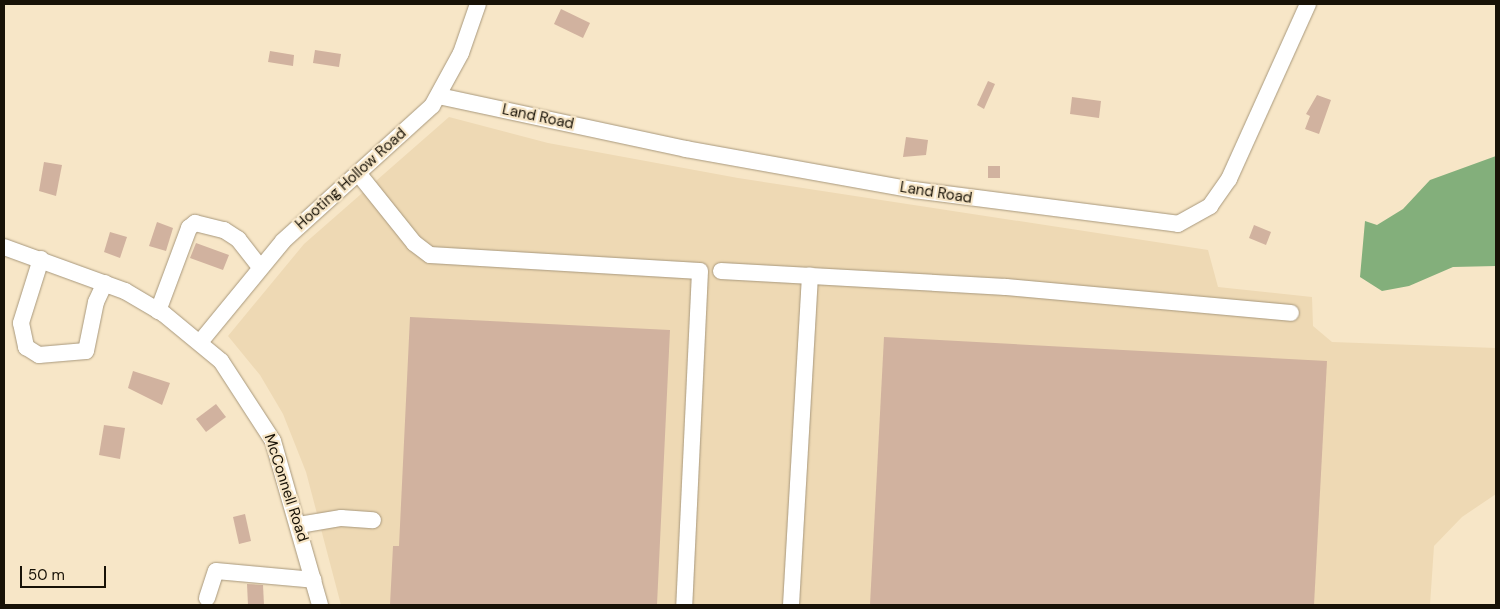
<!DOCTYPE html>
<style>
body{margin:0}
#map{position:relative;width:1500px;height:609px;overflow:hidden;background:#f7e6c7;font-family:"DM Sans",sans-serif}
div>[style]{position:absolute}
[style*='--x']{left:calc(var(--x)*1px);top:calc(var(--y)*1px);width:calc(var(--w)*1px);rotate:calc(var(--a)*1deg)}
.built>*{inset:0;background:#eed9b4}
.water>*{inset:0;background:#83af7b}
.building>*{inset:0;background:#d1b29f}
.roads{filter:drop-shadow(0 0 1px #a8987c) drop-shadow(0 0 1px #a8987c)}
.minor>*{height:16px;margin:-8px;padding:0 8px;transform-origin:8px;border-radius:8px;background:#fff}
span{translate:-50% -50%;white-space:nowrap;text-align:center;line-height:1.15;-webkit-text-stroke:4.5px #f7e6c7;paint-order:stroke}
.street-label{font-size:15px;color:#181207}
.frame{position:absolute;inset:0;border:5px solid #181207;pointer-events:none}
.scale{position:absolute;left:20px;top:566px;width:86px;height:22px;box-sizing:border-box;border:2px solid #181207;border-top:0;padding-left:6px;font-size:15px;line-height:18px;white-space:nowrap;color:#181207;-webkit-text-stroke:4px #f7e6c7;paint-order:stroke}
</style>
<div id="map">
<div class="built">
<i style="clip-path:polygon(449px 117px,548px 143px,738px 178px,1208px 250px,1218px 287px,1312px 297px,1313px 326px,1332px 342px,1496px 348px,1496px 494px,1462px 517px,1434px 546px,1430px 605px,341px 605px,306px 472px,283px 414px,260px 375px,228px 336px,304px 244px)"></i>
</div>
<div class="water">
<i style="clip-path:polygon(1496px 156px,1496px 266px,1453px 267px,1409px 286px,1382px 291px,1360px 277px,1365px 221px,1377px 225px,1403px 209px,1430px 180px)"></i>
</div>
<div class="building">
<i style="clip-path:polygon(561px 9px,590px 23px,583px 38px,554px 24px)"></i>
<i style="clip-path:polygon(315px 50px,341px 54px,339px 67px,313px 63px)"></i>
<i style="clip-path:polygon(270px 51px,294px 55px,293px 66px,268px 62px)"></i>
<i style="clip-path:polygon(988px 81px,995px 84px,984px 109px,977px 105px)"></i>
<i style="clip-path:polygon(1317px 95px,1331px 100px,1319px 134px,1305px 129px,1310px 116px,1306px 114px)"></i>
<i style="clip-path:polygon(1072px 97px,1101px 101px,1099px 118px,1070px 114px)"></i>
<i style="clip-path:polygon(906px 137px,928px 140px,926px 155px,903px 157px)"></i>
<i style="clip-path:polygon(44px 162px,62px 165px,56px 196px,39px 191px)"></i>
<i style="clip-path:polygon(988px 166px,1000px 166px,1000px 178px,988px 178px)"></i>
<i style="clip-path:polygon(157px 222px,173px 228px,166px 251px,149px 246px)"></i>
<i style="clip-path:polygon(1254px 225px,1271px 232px,1266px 245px,1249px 238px)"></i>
<i style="clip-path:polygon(110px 232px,127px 237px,120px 258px,104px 252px)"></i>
<i style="clip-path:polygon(196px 243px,229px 255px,223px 270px,190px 258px)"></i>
<i style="clip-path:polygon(410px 317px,670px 330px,657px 605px,390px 605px,393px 546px,399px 546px)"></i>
<i style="clip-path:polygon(884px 337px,1327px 361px,1314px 605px,870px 605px)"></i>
<i style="clip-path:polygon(133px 371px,170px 383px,162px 405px,128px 388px)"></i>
<i style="clip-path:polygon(216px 404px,226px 417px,206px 432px,196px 419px)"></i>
<i style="clip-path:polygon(104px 425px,125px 428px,120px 459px,99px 455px)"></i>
<i style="clip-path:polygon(245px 514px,251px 541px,239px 544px,233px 517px)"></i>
<i style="clip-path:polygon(247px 584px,263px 585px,264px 605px,248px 605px)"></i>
</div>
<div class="roads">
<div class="minor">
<i style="--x:439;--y:96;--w:253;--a:12.1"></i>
<i style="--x:686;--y:149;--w:232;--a:10.2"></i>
<i style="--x:914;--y:190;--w:266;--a:7.3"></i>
<i style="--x:1178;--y:224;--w:37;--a:-29"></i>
<i style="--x:1210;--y:206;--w:33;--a:-55"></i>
<i style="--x:1229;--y:179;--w:192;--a:-65.7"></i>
<i style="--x:358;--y:173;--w:90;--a:51.3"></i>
<i style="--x:414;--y:243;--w:20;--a:37"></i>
<i style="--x:430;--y:255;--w:270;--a:3.4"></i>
<i style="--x:700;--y:271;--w:334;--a:92.7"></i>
<i style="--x:4;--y:247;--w:129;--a:20"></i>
<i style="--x:125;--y:291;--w:45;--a:30.5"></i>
<i style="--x:164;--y:314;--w:74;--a:39.5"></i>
<i style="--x:221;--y:361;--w:95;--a:57"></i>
<i style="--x:273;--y:441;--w:171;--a:74"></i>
<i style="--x:41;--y:259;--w:67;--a:107.4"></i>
<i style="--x:21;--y:323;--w:25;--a:78"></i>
<i style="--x:26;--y:347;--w:15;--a:32"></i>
<i style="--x:39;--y:355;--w:47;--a:-4.9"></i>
<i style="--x:86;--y:351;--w:50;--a:-78.5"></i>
<i style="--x:96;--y:302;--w:21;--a:-65"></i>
<i style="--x:721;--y:271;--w:285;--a:3.2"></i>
<i style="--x:1006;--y:287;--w:286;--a:5.2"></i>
<i style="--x:158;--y:311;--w:89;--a:-69.5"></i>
<i style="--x:189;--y:228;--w:8;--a:-40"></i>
<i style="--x:195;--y:223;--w:30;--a:14"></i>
<i style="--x:224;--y:230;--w:17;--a:33"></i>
<i style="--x:238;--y:239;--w:36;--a:52"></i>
<i style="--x:201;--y:341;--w:129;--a:-50.6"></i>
<i style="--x:283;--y:241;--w:201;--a:-42.2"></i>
<i style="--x:432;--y:106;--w:60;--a:-61.3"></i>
<i style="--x:461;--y:53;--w:52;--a:-70.9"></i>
<i style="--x:299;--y:525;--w:43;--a:-9.5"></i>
<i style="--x:341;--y:518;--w:32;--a:4"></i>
<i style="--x:207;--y:598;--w:28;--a:-72"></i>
<i style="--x:216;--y:571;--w:98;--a:5.2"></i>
<i style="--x:791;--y:605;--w:330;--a:-86.7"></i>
</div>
</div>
<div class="street-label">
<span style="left:538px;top:117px;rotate:12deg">Land Road</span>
<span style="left:351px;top:179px;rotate:-42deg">Hooting Hollow Road</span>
<span style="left:936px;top:193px;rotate:9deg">Land Road</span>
<span style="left:286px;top:488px;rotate:72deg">McConnell Road</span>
</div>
<div class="frame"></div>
<div class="scale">50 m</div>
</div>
